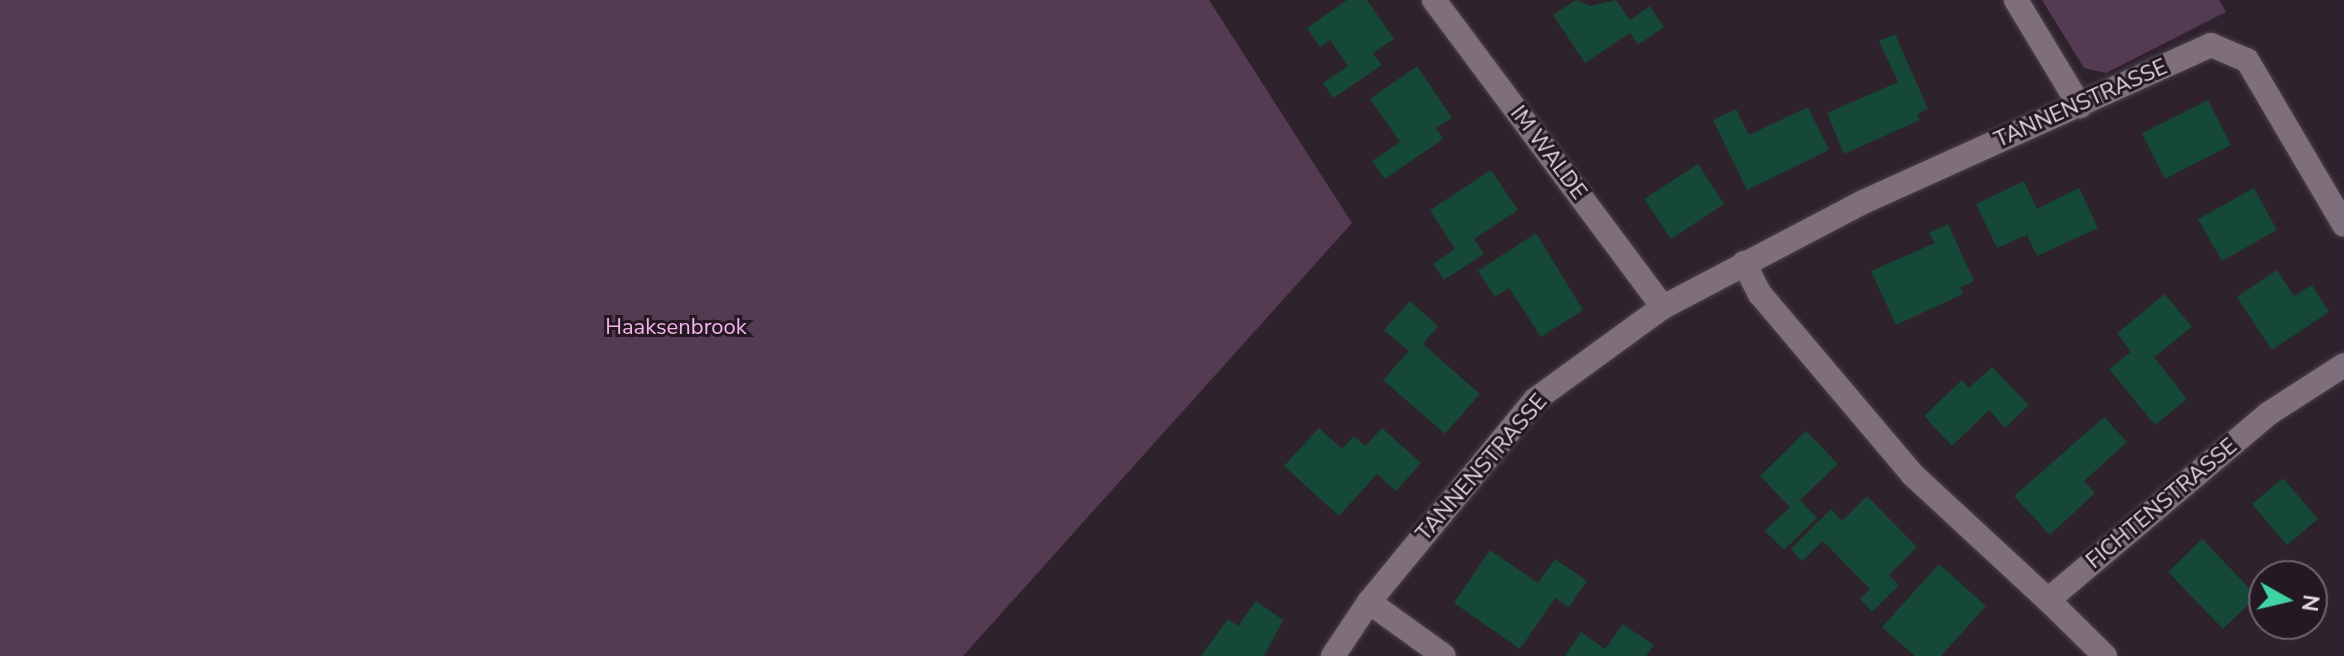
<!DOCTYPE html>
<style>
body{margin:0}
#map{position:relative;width:2344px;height:656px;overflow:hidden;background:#2e222c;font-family:"Nunito Sans",sans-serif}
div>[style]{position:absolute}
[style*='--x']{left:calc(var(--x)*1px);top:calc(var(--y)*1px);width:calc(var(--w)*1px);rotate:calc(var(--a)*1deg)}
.green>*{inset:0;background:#553b51}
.building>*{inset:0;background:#154836}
.roads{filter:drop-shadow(0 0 2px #4b4149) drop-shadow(0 0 2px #4b4149)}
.minor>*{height:24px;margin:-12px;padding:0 12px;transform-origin:12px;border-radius:12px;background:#7e6f7b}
span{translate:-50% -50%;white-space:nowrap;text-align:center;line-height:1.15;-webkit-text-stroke:6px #241822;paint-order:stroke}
.street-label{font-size:22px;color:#e1d9df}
.park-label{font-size:22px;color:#f7b2eb}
.north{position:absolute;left:2248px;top:560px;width:80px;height:80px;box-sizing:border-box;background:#241822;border:2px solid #70656e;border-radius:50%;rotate:98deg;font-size:22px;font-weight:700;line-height:32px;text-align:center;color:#e1d9df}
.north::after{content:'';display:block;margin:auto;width:28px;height:36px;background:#3fd4a2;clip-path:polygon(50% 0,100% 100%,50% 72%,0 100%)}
</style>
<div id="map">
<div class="green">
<i style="clip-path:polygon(0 0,1209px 0,1352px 223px,963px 656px,0 656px)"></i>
<i style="clip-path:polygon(2042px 0,2219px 0,2226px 12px,2106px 73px,2084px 68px)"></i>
</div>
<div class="building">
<i style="clip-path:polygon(1347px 0,1367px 0,1394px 39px,1373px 53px,1382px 65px,1333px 98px,1323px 83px,1348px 66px,1330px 40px,1320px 47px,1307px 28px)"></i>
<i style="clip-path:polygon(1576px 0,1590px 6px,1616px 0,1630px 20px,1650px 6px,1664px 27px,1638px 45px,1630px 33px,1585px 63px,1553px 15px)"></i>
<i style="clip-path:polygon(1895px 34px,1928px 109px,1917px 114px,1920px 120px,1844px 154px,1827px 113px,1898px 82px,1879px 41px)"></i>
<i style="clip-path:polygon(1417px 66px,1452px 118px,1436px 128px,1443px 139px,1385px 179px,1372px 161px,1400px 142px,1370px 99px)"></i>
<i style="clip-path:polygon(2208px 100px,2231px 145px,2165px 179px,2142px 133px)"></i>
<i style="clip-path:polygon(1808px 107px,1829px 150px,1747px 190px,1713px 120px,1736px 109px,1749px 135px)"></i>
<i style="clip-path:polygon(1698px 164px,1724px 204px,1671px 239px,1644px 199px)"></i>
<i style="clip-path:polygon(1491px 170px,1518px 210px,1474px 239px,1484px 254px,1444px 280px,1433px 264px,1455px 249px,1430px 210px)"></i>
<i style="clip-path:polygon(2024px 181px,2037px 209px,2079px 188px,2098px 228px,2037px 256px,2027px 235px,1997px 248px,1976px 204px)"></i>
<i style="clip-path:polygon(2254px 188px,2277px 230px,2222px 261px,2198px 219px)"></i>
<i style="clip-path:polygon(1948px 224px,1974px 281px,1960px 288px,1963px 294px,1896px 325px,1871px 271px,1935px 243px,1929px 233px)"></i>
<i style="clip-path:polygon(1536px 233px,1583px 310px,1541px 337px,1509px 288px,1495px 297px,1478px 271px)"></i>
<i style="clip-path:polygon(2277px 270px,2294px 296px,2312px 285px,2329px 312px,2272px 350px,2237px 297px)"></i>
<i style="clip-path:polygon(2165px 294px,2192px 327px,2154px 357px,2187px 399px,2155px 425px,2109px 369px,2131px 352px,2117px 333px)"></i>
<i style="clip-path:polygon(1410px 301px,1438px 326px,1423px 344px,1480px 394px,1445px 434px,1383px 380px,1409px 351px,1384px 330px)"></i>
<i style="clip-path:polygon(1992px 367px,2029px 405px,2005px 428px,1989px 410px,1952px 446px,1924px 416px,1962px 380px,1969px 388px)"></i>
<i style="clip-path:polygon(2104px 417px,2127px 442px,2084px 481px,2095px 493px,2050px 535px,2014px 496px)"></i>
<i style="clip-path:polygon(1319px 428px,1342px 449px,1354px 436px,1365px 446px,1382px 428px,1421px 463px,1396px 491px,1377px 474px,1339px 516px,1284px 466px)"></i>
<i style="clip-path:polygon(1806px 431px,1838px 464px,1800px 500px,1817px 518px,1784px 550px,1765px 531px,1790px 507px,1760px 476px)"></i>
<i style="clip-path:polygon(2283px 478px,2318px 519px,2287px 545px,2252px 504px)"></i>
<i style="clip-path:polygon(1867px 496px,1917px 547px,1889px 575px,1899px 585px,1872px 612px,1860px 599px,1870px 589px,1823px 541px,1802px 561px,1791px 549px,1831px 509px,1842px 521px)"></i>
<i style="clip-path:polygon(2202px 539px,2257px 596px,2223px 629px,2168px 572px)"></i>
<i style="clip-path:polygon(1490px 550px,1538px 583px,1555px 559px,1587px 581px,1569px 607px,1555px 598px,1520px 649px,1454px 603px)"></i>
<i style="clip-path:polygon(1939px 564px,1986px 606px,1941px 656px,1915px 656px,1882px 627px)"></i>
<i style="clip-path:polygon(1256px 601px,1283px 620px,1264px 656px,1201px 656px,1228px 619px,1238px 626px)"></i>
<i style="clip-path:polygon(1623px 624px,1654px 645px,1646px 656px,1565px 656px,1581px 632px,1605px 649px)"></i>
</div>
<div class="roads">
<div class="minor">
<i style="--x:1434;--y:0;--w:383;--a:53.3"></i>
<i style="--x:2016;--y:0;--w:124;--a:58.9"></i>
<i style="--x:1744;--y:263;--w:35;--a:63"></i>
<i style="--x:1760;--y:294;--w:237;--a:49.8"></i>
<i style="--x:1913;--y:475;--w:184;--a:42.8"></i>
<i style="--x:1369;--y:602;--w:92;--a:35.8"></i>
<i style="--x:1333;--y:656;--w:65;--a:-56.3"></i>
<i style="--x:1369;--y:602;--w:261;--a:-50.6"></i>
<i style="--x:1535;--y:400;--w:158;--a:-36"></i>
<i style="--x:1663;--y:307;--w:224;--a:-27.7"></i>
<i style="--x:1861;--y:203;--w:384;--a:-24.3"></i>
<i style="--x:2211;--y:45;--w:39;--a:23"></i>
<i style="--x:2247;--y:60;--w:191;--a:59.5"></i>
<i style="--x:2105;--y:656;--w:80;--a:-135.5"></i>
<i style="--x:2048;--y:600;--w:288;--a:-40.2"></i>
<i style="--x:2268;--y:414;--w:90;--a:-32.8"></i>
</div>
</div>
<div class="street-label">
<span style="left:2081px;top:104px;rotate:-24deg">TANNENSTRASSE</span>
<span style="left:1548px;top:153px;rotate:53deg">IM WALDE</span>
<span style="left:1482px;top:468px;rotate:-49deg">TANNENSTRASSE</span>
<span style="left:2162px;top:504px;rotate:-40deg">FICHTENSTRASSE</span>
</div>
<div class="park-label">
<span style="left:676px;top:328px">Haaksenbrook</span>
</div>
<div class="north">N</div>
</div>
